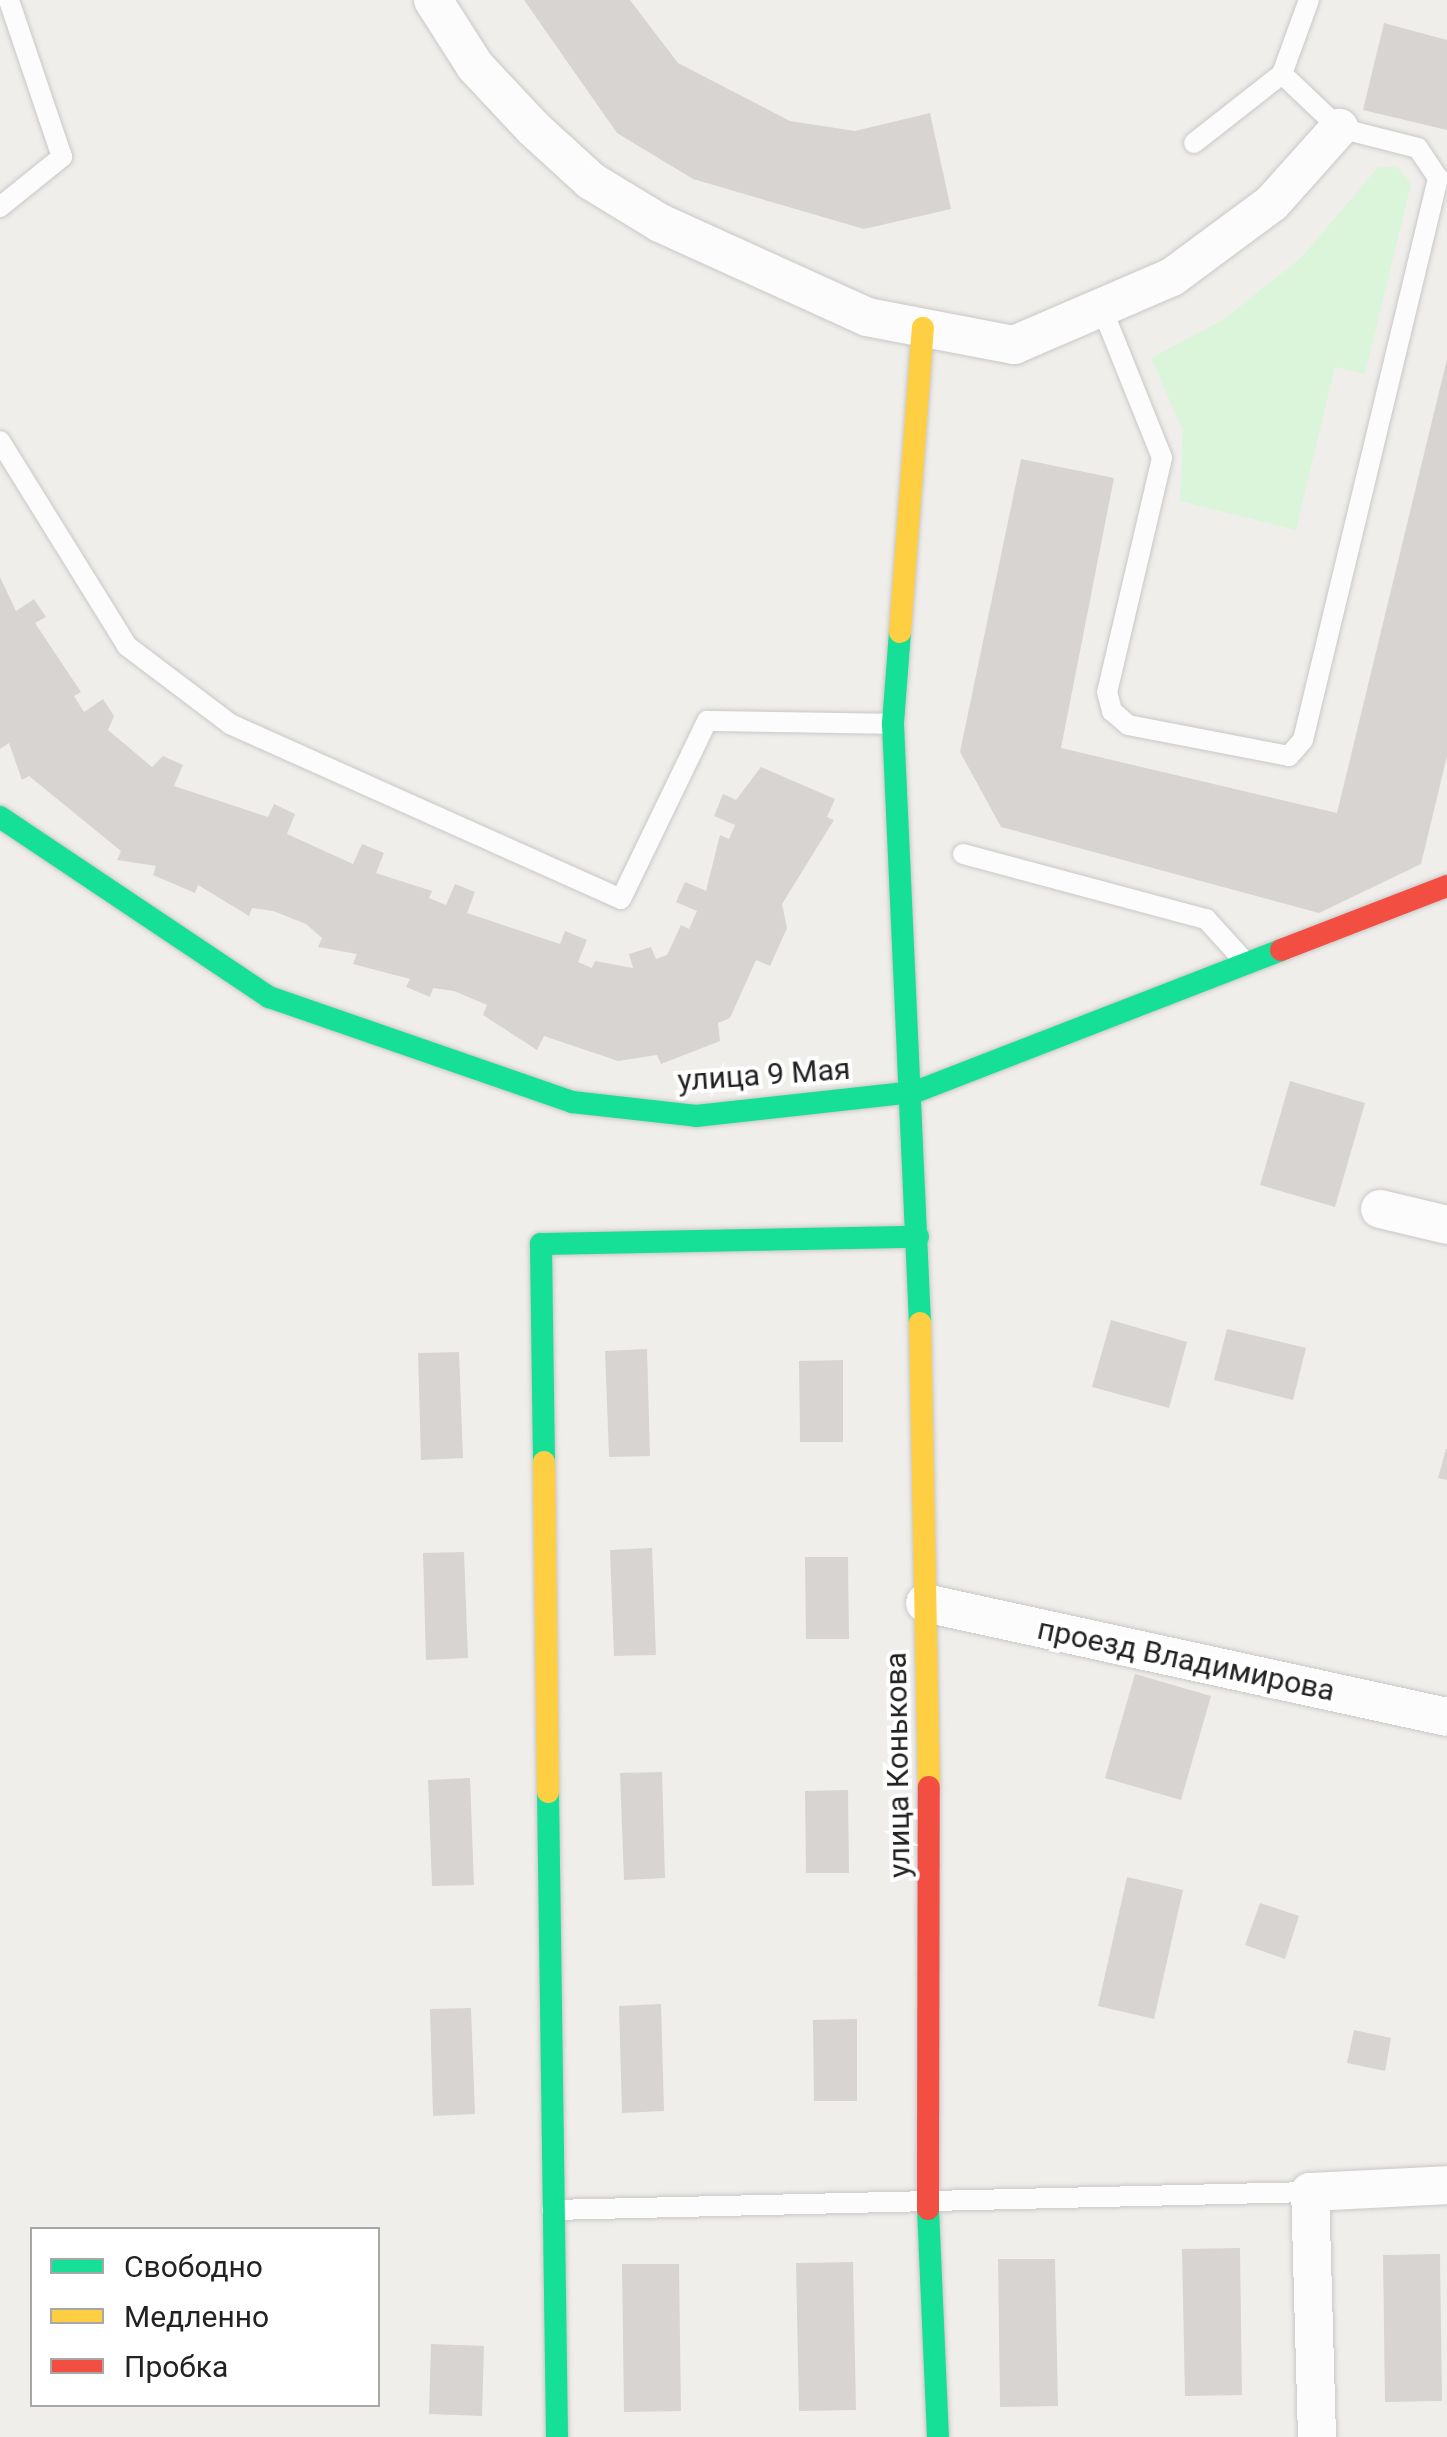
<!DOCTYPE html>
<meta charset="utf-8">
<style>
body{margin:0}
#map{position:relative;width:1447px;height:2437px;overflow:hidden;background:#f0eeeb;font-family:Roboto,sans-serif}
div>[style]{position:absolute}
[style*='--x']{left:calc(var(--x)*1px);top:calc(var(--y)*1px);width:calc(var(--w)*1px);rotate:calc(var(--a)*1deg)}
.park>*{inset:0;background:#daf5da}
.building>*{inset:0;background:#d7d4d2}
.roads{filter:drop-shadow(0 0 2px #c9c8c7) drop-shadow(0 0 2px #c9c8c7)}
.lane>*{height:20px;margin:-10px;padding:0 10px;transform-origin:10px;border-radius:10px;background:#fdfcfc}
.street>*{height:38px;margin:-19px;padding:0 19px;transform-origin:19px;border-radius:19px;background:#fdfcfc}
.fast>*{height:22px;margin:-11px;padding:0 11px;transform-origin:11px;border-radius:11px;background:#16e098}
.slow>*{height:22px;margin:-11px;padding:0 11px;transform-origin:11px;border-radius:11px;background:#ffcf43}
.jam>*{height:22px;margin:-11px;padding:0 11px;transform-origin:11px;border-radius:11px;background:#f24e42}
span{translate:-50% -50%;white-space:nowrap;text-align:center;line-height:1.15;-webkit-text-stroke:8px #fff;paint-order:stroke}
.street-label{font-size:30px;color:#222}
.legend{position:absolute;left:30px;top:2227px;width:350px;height:180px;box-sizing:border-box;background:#fff;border:2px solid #a7a7a7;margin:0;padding:12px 18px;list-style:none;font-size:30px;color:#222}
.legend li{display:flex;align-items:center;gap:20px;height:50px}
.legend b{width:50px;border:2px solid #a7a7a7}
</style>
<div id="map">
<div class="park">
<i style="clip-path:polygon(1378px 167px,1397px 167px,1411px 184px,1365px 374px,1335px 367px,1296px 530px,1180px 501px,1183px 431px,1151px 358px,1224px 319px,1302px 257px)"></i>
</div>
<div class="building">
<i style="clip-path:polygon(524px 0,630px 0,678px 63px,790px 121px,855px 131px,930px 113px,951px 209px,864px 229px,693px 179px,617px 133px)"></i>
<i style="clip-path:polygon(1384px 23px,1447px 40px,1447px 130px,1363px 110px)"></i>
<i style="clip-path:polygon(1447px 359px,1447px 756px,1421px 864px,1319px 913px,1001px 827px,960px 752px,1021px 459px,1114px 478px,1061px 748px,1337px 813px)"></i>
<i style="clip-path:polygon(0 577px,16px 611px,34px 599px,46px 617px,35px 623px,81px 692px,74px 696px,84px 712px,103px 699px,114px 716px,108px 730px,152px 767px,163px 756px,183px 765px,174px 786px,268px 817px,274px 804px,295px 814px,287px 834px,353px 864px,362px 844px,384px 853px,376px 873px,432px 891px,429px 898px,446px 905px,455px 884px,475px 892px,467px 913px,560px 944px,565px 931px,587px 940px,578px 962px,592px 968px,595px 961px,633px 968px,629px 954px,651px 947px,656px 959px,667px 955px,681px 925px,689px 929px,697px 911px,676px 902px,685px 882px,706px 891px,720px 835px,729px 839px,735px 825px,714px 816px,723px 794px,736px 800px,761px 767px,835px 799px,827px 817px,834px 820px,782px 904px,787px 928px,770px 966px,756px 960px,730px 1018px,718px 1023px,720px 1041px,661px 1064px,657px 1055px,618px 1061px,544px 1036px,537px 1050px,483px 1015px,487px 1005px,454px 991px,433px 988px,430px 997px,406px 987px,410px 979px,353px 964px,357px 954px,318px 947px,322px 938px,306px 924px,273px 911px,252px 908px,249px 916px,198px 885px,195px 893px,153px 875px,156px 866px,117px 860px,121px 851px,29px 776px,22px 780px,9px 743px,0 749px)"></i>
<i style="clip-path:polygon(1290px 1081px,1365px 1103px,1335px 1207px,1260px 1185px)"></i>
<i style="clip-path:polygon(1111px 1320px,1187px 1342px,1169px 1408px,1092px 1387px)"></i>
<i style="clip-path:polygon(1227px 1329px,1306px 1348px,1293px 1400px,1214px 1380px)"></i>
<i style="clip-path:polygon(647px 1349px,650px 1456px,609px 1457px,605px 1351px)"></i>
<i style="clip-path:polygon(459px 1352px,463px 1458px,421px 1460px,418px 1353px)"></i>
<i style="clip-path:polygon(843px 1360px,843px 1442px,800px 1442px,799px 1361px)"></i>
<i style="clip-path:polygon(1446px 1449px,1447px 1449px,1447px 1480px,1438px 1478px)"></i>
<i style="clip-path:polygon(652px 1548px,656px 1655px,614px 1656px,610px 1550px)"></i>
<i style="clip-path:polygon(464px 1552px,468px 1658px,426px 1660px,423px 1553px)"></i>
<i style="clip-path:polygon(805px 1557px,848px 1557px,849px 1639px,806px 1639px)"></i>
<i style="clip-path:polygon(1135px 1674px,1211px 1696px,1181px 1800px,1105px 1778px)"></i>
<i style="clip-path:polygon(662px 1772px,665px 1878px,624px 1880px,620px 1773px)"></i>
<i style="clip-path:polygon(470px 1778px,474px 1885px,432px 1886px,428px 1780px)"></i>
<i style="clip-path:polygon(848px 1790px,849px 1873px,806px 1873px,805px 1791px)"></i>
<i style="clip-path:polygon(1127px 1877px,1183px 1890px,1154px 2019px,1098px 2006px)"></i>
<i style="clip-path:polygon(1260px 1903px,1299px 1916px,1285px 1959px,1245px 1945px)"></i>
<i style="clip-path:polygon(661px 2004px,664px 2111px,622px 2113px,619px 2006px)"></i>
<i style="clip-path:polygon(471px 2008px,475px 2114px,433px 2116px,430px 2009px)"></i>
<i style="clip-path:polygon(857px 2019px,857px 2101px,814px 2101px,813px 2020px)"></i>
<i style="clip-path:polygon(1354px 2030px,1391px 2038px,1385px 2071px,1347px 2063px)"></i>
<i style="clip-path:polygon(1240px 2248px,1242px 2395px,1185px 2396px,1182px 2249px)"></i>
<i style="clip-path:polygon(1440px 2254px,1442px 2401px,1385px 2402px,1383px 2255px)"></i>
<i style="clip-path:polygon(998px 2259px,1055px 2259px,1058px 2406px,1000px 2407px)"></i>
<i style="clip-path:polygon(853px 2262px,856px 2410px,799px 2411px,796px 2263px)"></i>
<i style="clip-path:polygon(622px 2264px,679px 2264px,681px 2411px,624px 2412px)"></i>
<i style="clip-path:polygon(431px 2344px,484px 2346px,482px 2416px,429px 2414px)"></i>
</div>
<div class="roads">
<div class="lane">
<i style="--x:1194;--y:143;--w:112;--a:-38.1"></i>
<i style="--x:0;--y:207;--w:80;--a:-38.9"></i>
<i style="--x:62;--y:157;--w:166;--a:-108.7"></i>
<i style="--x:1103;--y:311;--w:158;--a:68.1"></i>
<i style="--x:1162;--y:458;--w:240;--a:103.2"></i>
<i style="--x:1107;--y:692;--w:20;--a:75"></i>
<i style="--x:1112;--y:711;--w:21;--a:41"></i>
<i style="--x:1128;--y:725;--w:164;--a:10.9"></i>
<i style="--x:1289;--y:756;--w:21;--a:-49"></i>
<i style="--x:1303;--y:740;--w:578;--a:-76.49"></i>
<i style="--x:1438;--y:178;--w:36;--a:-124"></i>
<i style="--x:1418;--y:148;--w:81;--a:-165.8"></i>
<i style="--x:1339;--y:128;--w:79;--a:-136.5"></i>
<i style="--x:1282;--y:74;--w:79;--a:-70"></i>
<i style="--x:0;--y:441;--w:241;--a:58.2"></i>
<i style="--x:127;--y:646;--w:129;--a:37.1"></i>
<i style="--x:230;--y:724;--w:428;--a:24.1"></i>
<i style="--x:621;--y:899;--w:198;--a:-64.2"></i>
<i style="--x:707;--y:721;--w:185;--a:0.9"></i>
<i style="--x:963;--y:854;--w:252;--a:15"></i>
<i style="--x:1206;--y:919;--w:59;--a:47.7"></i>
<i style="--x:552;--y:2210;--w:758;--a:-1.36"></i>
</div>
<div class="street">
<i style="--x:433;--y:0;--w:78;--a:57.5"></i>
<i style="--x:475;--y:66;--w:85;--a:46.9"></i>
<i style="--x:533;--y:128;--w:79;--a:42.4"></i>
<i style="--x:591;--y:181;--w:81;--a:31.3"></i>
<i style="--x:660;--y:223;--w:227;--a:24.4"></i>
<i style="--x:867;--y:317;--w:150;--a:10.8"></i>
<i style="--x:1014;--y:345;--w:172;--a:-23.3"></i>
<i style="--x:1172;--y:277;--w:124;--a:-36.5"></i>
<i style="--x:1272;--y:203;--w:101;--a:-48.2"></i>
<i style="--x:1380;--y:1209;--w:69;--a:13.4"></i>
<i style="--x:925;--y:1603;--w:534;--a:12.32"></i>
<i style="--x:1317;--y:2437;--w:245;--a:-91.6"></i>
<i style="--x:1310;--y:2192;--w:137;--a:-2.9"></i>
</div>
<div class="fast">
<i style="--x:900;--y:632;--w:92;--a:94.4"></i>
<i style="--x:893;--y:724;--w:600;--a:87.42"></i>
<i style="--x:0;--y:817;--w:324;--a:33.8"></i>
<i style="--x:269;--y:997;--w:321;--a:19.1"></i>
<i style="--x:572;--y:1102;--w:125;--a:6.4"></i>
<i style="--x:696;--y:1116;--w:220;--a:-6.3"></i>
<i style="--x:915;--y:1092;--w:393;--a:-21.2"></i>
<i style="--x:544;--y:1462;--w:218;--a:-90.8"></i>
<i style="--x:541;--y:1244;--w:377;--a:-1.1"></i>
<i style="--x:548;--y:1792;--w:645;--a:89.2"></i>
<i style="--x:928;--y:2209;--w:228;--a:87.5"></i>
</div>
<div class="slow">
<i style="--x:900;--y:632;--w:305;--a:-85.7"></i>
<i style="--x:920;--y:1323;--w:464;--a:88.9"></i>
<i style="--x:544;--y:1462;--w:330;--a:89.3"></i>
</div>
<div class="jam">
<i style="--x:1281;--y:950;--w:178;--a:-21.1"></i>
<i style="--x:928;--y:2209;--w:422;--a:-89.9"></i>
</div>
</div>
<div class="street-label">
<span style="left:764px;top:1075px;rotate:-4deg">улица 9 Мая</span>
<span style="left:1186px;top:1660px;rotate:12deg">проезд Владимирова</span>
<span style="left:898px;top:1765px;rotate:-91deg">улица Конькова</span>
</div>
<ul class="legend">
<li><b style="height:12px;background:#16e098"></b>Свободно</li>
<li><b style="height:12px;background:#ffcf43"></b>Медленно</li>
<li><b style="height:12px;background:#f24e42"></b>Пробка</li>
</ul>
</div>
